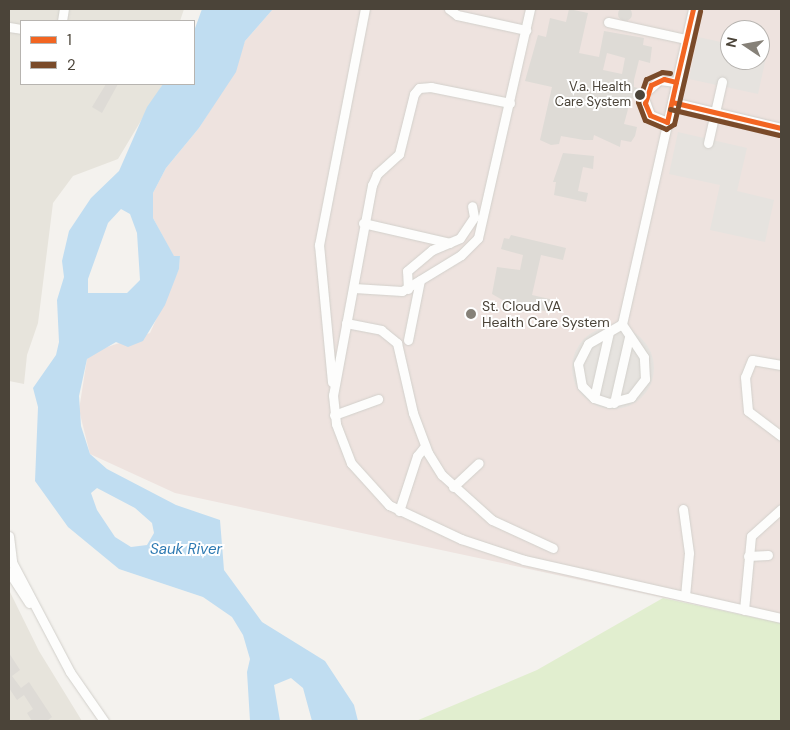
<!DOCTYPE html>
<style>
body{margin:0}
#map{position:relative;width:790px;height:730px;overflow:hidden;background:#f4f2ee;font-family:"DM Sans",sans-serif}
div>[style]{position:absolute}
[style*='--x']{left:calc(var(--x)*1px);top:calc(var(--y)*1px);width:calc(var(--w)*1px);rotate:calc(var(--a)*1deg)}
.residential>*{inset:0;background:#e7e4dc}
.medical>*{inset:0;background:#eee3df}
.green>*{inset:0;background:#e1eecf}
.parking>*{inset:0;background:#e6e3df}
.round{border-radius:50%}
.water>*{inset:0;background:#c0ddf1}
.building>*{inset:0;background:#dedbd6}
.roads{filter:drop-shadow(0 0 1px #d2d0cb) drop-shadow(0 0 1px #d2d0cb)}
.minor>*{height:9px;margin:-4.5px;padding:0 4.5px;transform-origin:4.5px;border-radius:4.5px;background:#fdfdfc}
.bus-1>*{height:5px;margin:-2.5px;padding:0 2.5px;transform-origin:2.5px;border-radius:2.5px;background:#f26522}
.bus-2>*{height:5px;margin:-2.5px;padding:0 2.5px;transform-origin:2.5px;border-radius:2.5px;background:#7a4b2a}
.dots>*{width:14px;height:14px;translate:-50% -50%;box-sizing:border-box;border:2px solid #fff;border-radius:50%}
span{translate:-50% -50%;white-space:nowrap;text-align:center;line-height:1.15;-webkit-text-stroke:4px #fff;paint-order:stroke}
.bus-label{font-size:13px;color:#4b4439}
.right{translate:-100% -50%;text-align:right}
.poi-label{font-size:14px;color:#4b4439}
.left{translate:0 -50%;text-align:left}
.water-label{font-size:15px;color:#2e7ab2;font-style:italic}
.frame{position:absolute;inset:0;border:10px solid #4b4439;pointer-events:none}
.legend{position:absolute;left:20px;top:20px;width:175px;height:65px;box-sizing:border-box;background:#fff;border:1px solid #b7b4b0;margin:0;padding:6px 9px;list-style:none;font-size:15px;color:#4b4439}
.legend li{display:flex;align-items:center;gap:10px;height:25px}
.legend b{width:25px;border:1px solid #b7b4b0}
.north{position:absolute;left:720px;top:20px;width:50px;height:50px;box-sizing:border-box;background:#fff;border:1px solid #b7b4b0;border-radius:50%;rotate:282deg;font-size:14px;font-weight:700;line-height:20px;text-align:center;color:#4b4439}
.north::after{content:'';display:block;margin:auto;width:18px;height:22px;background:#868178;clip-path:polygon(50% 0,100% 100%,50% 72%,0 100%)}
</style>
<div id="map">
<div class="residential">
<i style="clip-path:polygon(9px 9px,184px 9px,180px 21px,21px 21px,21px 84px,163px 84px,118px 159px,73px 176px,53px 203px,38px 323px,27px 355px,24px 384px,9px 381px)"></i>
<i style="clip-path:polygon(9px 590px,39px 651px,82px 721px,9px 721px)"></i>
</div>
<div class="medical">
<i style="clip-path:polygon(evenodd,273px 9px,781px 9px,781px 623px,175px 493px,90px 454px,79px 410px,87px 359px,95px 351px,150px 333px,179px 269px,180px 256px,174px 257px,153px 218px,153px 193px,166px 168px,199px 128px,227px 84px,245px 41px,273px 9px,730px 30px,760px 30px,760px 60px,730px 60px,730px 30px)"></i>
</div>
<div class="green">
<i style="clip-path:polygon(663px 598px,781px 623px,781px 721px,416px 721px,537px 670px)"></i>
</div>
<div class="parking">
<i style="clip-path:polygon(698px 37px,730px 44px,730px 60px,760px 60px,760px 51px,767px 53px,758px 94px,689px 79px)"></i>
<i style="clip-path:polygon(678px 132px,747px 148px,737px 191px,774px 200px,765px 242px,710px 230px,720px 185px,669px 174px)"></i>
<i class="round" style="left:572px;top:327px;width:82px;height:82px"></i>
</div>
<div class="water">
<i style="clip-path:polygon(evenodd,202px 9px,273px 9px,245px 41px,236px 72px,199px 128px,166px 168px,153px 193px,153px 218px,174px 256px,180px 256px,179px 269px,165px 305px,143px 341px,128px 347px,116px 342px,87px 359px,79px 396px,81px 426px,90px 454px,107px 469px,176px 505px,220px 520px,224px 570px,262px 622px,325px 661px,354px 705px,358px 721px,312px 721px,303px 688px,291px 678px,274px 685px,280px 721px,250px 721px,247px 672px,250px 659px,243px 635px,232px 617px,203px 597px,119px 569px,68px 527px,35px 481px,38px 407px,33px 388px,56px 355px,59px 342px,57px 300px,64px 277px,62px 261px,69px 231px,91px 198px,119px 171px,147px 107px,163px 84px,194px 84px,194px 31px,202px 9px,121px 209px,130px 214px,137px 233px,140px 280px,127px 293px,88px 293px,88px 279px,108px 223px,121px 209px,202px 9px,97px 488px,135px 508px,152px 523px,154px 533px,147px 545px,131px 547px,115px 537px,97px 510px,91px 493px,97px 488px)"></i>
</div>
<div class="building">
<i class="round" style="left:618px;top:7px;width:14px;height:14px"></i>
<i style="clip-path:polygon(evenodd,569px 9px,588px 13px,579px 53px,599px 57px,604px 31px,644px 38px,643px 45px,652px 47px,650px 63px,639px 60px,634px 80px,634px 87px,642px 89px,644px 95px,639px 100px,631px 98px,624px 124px,637px 127px,635px 136px,631px 142px,621px 140px,620px 147px,594px 135px,593px 140px,584px 140px,561px 136px,559px 144px,551px 145px,540px 140px,552px 87px,525px 81px,538px 35px,546px 37px,550px 18px,566px 22px,569px 9px,607px 53px,625px 58px,622px 74px,603px 70px,607px 53px)"></i>
<i style="clip-path:polygon(106px 84px,118px 84px,102px 113px,92px 107px)"></i>
<i style="clip-path:polygon(563px 153px,594px 156px,593px 169px,583px 167px,578px 191px,588px 193px,586px 202px,554px 195px,556px 182px,553px 182px)"></i>
<i style="clip-path:polygon(511px 235px,566px 248px,563px 260px,541px 255px,532px 295px,554px 300px,551px 312px,513px 306px,492px 294px,497px 267px,520px 270px,523px 255px,501px 249px,504px 238px,509px 239px)"></i>
<i style="clip-path:polygon(9px 653px,20px 670px,12px 676px,21px 688px,29px 682px,52px 717px,47px 721px,32px 721px,27px 713px,33px 709px,24px 695px,17px 700px,9px 688px)"></i>
</div>
<div class="roads">
<div class="minor">
<i style="--x:449;--y:9;--w:10;--a:37"></i>
<i style="--x:457;--y:15;--w:71;--a:12.3"></i>
<i style="--x:62;--y:21;--w:12;--a:-81"></i>
<i style="--x:608;--y:22;--w:80;--a:12.3"></i>
<i style="--x:9;--y:27;--w:12;--a:9"></i>
<i style="--x:648;--y:90;--w:15;--a:-42"></i>
<i style="--x:659;--y:80;--w:17;--a:7"></i>
<i style="--x:645;--y:101;--w:15;--a:70"></i>
<i style="--x:650;--y:115;--w:18;--a:22"></i>
<i style="--x:672;--y:102;--w:112;--a:13.4"></i>
<i style="--x:510;--y:103;--w:81;--a:-168.6"></i>
<i style="--x:431;--y:87;--w:12;--a:175"></i>
<i style="--x:419;--y:88;--w:8;--a:130"></i>
<i style="--x:414;--y:94;--w:62;--a:104"></i>
<i style="--x:399;--y:154;--w:30;--a:138"></i>
<i style="--x:377;--y:174;--w:12;--a:114"></i>
<i style="--x:372;--y:185;--w:214;--a:100.5"></i>
<i style="--x:333;--y:395;--w:29;--a:84"></i>
<i style="--x:336;--y:424;--w:42;--a:69"></i>
<i style="--x:351;--y:463;--w:57;--a:47.9"></i>
<i style="--x:389;--y:505;--w:80;--a:25.3"></i>
<i style="--x:461;--y:539;--w:66;--a:18.4"></i>
<i style="--x:524;--y:560;--w:263;--a:12.7"></i>
<i style="--x:708;--y:143;--w:63;--a:-77.1"></i>
<i style="--x:363;--y:223;--w:89;--a:12.9"></i>
<i style="--x:354;--y:288;--w:48;--a:3.6"></i>
<i style="--x:402;--y:291;--w:69;--a:-31.4"></i>
<i style="--x:461;--y:255;--w:24;--a:-45"></i>
<i style="--x:478;--y:238;--w:235;--a:-77.2"></i>
<i style="--x:408;--y:289;--w:18;--a:-93"></i>
<i style="--x:407;--y:271;--w:33;--a:-40"></i>
<i style="--x:432;--y:250;--w:30;--a:-23"></i>
<i style="--x:460;--y:238;--w:25;--a:-56"></i>
<i style="--x:474;--y:217;--w:11;--a:-100"></i>
<i style="--x:346;--y:323;--w:36;--a:11"></i>
<i style="--x:381;--y:330;--w:21;--a:39"></i>
<i style="--x:397;--y:343;--w:72;--a:77.1"></i>
<i style="--x:413;--y:413;--w:43;--a:69.4"></i>
<i style="--x:428;--y:453;--w:26;--a:58"></i>
<i style="--x:442;--y:475;--w:67;--a:42"></i>
<i style="--x:492;--y:520;--w:67;--a:24.7"></i>
<i style="--x:622;--y:324;--w:39;--a:150"></i>
<i style="--x:588;--y:344;--w:22;--a:117"></i>
<i style="--x:578;--y:364;--w:22;--a:80"></i>
<i style="--x:582;--y:386;--w:17;--a:45"></i>
<i style="--x:594;--y:398;--w:16;--a:18"></i>
<i style="--x:609;--y:403;--w:23;--a:-15"></i>
<i style="--x:631;--y:397;--w:23;--a:-52"></i>
<i style="--x:645;--y:379;--w:22;--a:-93"></i>
<i style="--x:644;--y:357;--w:40;--a:-124"></i>
<i style="--x:622;--y:324;--w:323;--a:-77.3"></i>
<i style="--x:408;--y:340;--w:61;--a:-78.7"></i>
<i style="--x:781;--y:365;--w:29;--a:-170"></i>
<i style="--x:752;--y:360;--w:18;--a:112"></i>
<i style="--x:745;--y:377;--w:34;--a:85"></i>
<i style="--x:748;--y:411;--w:41;--a:37.1"></i>
<i style="--x:332;--y:382;--w:138;--a:-95.4"></i>
<i style="--x:319;--y:245;--w:240;--a:-79"></i>
<i style="--x:594;--y:398;--w:68;--a:-77.2"></i>
<i style="--x:614;--y:403;--w:68;--a:-77.2"></i>
<i style="--x:334;--y:415;--w:47;--a:-20"></i>
<i style="--x:453;--y:487;--w:35;--a:-43"></i>
<i style="--x:683;--y:509;--w:44;--a:82.2"></i>
<i style="--x:689;--y:553;--w:43;--a:95.3"></i>
<i style="--x:399;--y:511;--w:58;--a:-71.9"></i>
<i style="--x:417;--y:456;--w:13;--a:-51"></i>
<i style="--x:9;--y:536;--w:26;--a:83"></i>
<i style="--x:12;--y:562;--w:124;--a:62.2"></i>
<i style="--x:70;--y:672;--w:60;--a:55.2"></i>
<i style="--x:748;--y:556;--w:20;--a:-3"></i>
<i style="--x:9;--y:572;--w:37;--a:57"></i>
<i style="--x:744;--y:610;--w:74;--a:-84.6"></i>
<i style="--x:751;--y:536;--w:40;--a:-42"></i>
</div>
</div>
<div class="bus-1">
<i style="--x:664;--y:79;--w:12;--a:14"></i>
<i style="--x:676;--y:82;--w:41;--a:102.7"></i>
<i style="--x:667;--y:122;--w:18;--a:-158"></i>
<i style="--x:650;--y:115;--w:13;--a:-113"></i>
<i style="--x:645;--y:103;--w:19;--a:-72"></i>
<i style="--x:651;--y:85;--w:14;--a:-25"></i>
<i style="--x:676;--y:82;--w:75;--a:-76.9"></i>
<i style="--x:672;--y:102;--w:112;--a:13.4"></i>
</div>
<div class="bus-2">
<i style="--x:670;--y:73;--w:8;--a:-173"></i>
<i style="--x:662;--y:72;--w:17;--a:156"></i>
<i style="--x:646;--y:79;--w:24;--a:109"></i>
<i style="--x:638;--y:102;--w:19;--a:69"></i>
<i style="--x:645;--y:120;--w:23;--a:23"></i>
<i style="--x:666;--y:129;--w:9;--a:-32"></i>
<i style="--x:674;--y:124;--w:116;--a:-77"></i>
<i style="--x:670;--y:109;--w:112;--a:13.4"></i>
</div>
<div class="dots">
<i style="left:640px;top:95px;background:#4b4439"></i>
<i style="left:471px;top:314px;background:#868178"></i>
</div>
<div class="bus-label">
<span class="right" style="left:631px;top:95px">V.a. Health<br>Care System</span>
</div>
<div class="poi-label">
<span class="left" style="left:482px;top:314px">St. Cloud VA<br>Health Care System</span>
</div>
<div class="water-label">
<span style="left:186px;top:550px">Sauk River</span>
</div>
<div class="frame"></div>
<ul class="legend">
<li><b style="height:6px;background:#f26522"></b>1</li>
<li><b style="height:6px;background:#7a4b2a"></b>2</li>
</ul>
<div class="north">N</div>
</div>
